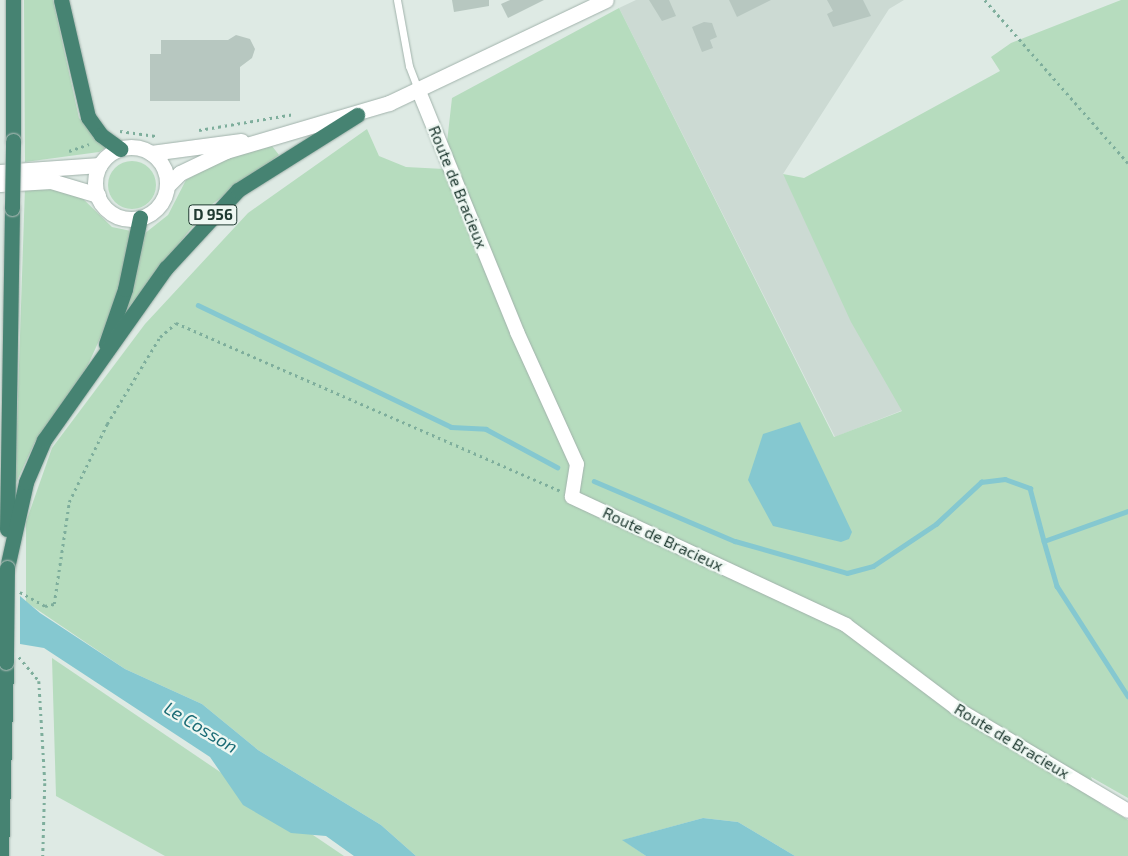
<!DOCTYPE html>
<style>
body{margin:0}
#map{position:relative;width:1128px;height:856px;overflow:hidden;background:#deeae4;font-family:"Exo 2",sans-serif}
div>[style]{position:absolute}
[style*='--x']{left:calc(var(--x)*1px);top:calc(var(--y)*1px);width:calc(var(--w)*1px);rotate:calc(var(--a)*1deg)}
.built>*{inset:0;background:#ccdad3}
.green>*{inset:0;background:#b6dcbe}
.round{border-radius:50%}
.water>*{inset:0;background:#85c8d0}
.pier>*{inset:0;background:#deeae4}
.stream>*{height:4.5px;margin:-2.25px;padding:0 2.25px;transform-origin:2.25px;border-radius:2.25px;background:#85c8d0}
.building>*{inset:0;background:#b7c7c0}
.path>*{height:2.5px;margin-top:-1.25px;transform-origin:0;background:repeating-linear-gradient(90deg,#7eae9c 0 2.5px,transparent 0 6.5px)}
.roads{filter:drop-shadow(0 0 1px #a1b2ab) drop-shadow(0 0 1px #a1b2ab)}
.service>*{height:7px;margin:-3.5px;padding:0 3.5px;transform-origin:3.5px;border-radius:3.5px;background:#fff}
.minor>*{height:14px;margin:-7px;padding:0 7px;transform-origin:7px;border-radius:7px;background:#fff}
.secondary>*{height:15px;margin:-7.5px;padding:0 7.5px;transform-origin:7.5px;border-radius:7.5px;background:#fff}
.secondary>.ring{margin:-7.5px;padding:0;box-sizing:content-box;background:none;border:15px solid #fff;border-radius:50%}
.trunk>*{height:15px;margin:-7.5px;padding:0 7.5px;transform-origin:7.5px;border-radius:7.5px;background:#468372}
.bridges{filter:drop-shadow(0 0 1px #bcc4c1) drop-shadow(0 0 1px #bcc4c1)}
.trunk-bridge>*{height:15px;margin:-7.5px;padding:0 7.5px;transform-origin:7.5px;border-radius:7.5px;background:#468372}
span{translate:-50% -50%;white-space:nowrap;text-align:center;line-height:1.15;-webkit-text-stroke:4.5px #eef7f2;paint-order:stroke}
.shield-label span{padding:1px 4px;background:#eef7f2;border:1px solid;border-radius:4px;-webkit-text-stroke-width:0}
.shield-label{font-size:15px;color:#1f3a31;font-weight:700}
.street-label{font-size:16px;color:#1f3a31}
.water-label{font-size:18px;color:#1a6b75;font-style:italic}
</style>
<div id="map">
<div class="built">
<i style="clip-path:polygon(636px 0,904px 0,889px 9px,783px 174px,903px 410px,835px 437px,619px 8px)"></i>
</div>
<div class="green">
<i style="clip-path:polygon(24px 0,53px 0,79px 118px,105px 148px,99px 152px,25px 162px)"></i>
<i style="clip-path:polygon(1121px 0,1128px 0,1128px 798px,1091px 777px,1101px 804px,1128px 820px,1128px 856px,795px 856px,738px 822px,703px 818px,623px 840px,646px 856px,416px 856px,381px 825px,258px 750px,202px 704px,125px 669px,26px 602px,26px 522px,52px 448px,145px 324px,248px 213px,367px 129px,379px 156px,406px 167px,444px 169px,452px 98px,619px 8px,834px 437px,902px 411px,851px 322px,783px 174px,804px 178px,1000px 71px,991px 57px,1011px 43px)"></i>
<i style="clip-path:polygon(272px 146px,279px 155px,207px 208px,125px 312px,144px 234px,168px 215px,186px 180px,221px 160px)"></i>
<i class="round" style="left:108px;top:161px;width:48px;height:48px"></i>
<i style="clip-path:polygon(25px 187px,63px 188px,77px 193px,112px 227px,131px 231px,117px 293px,102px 334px,87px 367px,34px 444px,15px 485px)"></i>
<i style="clip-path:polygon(52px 658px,344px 856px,165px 856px,56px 796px)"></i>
</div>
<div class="water">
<i style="clip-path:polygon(800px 422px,852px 532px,849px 539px,841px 542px,773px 526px,748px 480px,763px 434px)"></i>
<i style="clip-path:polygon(0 579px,40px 613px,125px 669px,202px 704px,258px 750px,381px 825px,416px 856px,354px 856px,326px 836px,291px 833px,243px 805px,210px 757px,44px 648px,20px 644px,0 631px)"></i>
<i style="clip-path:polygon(703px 818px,738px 822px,795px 856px,646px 856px,622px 840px)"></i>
</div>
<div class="pier">
<i style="clip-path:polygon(2px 577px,20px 593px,20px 646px,0 634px)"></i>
</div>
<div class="stream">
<i style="--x:198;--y:305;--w:281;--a:25.7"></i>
<i style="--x:451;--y:427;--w:35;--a:3"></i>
<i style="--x:486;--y:429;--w:81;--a:28.2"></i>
<i style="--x:594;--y:481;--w:153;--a:23.1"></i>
<i style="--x:735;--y:541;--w:116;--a:15.9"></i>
<i style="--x:847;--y:573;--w:27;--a:-15"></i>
<i style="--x:873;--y:566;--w:76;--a:-33.7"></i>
<i style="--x:936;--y:524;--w:62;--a:-43"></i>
<i style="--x:981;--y:482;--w:24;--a:-7"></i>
<i style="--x:1005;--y:479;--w:27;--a:20"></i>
<i style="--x:1030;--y:488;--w:55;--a:75.2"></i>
<i style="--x:1044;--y:541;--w:89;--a:-19.7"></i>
<i style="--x:1044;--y:541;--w:47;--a:73.9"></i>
<i style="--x:1057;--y:586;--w:131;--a:57.2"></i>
</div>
<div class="building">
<i style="clip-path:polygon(452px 0,489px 0,489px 6px,454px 12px)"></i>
<i style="clip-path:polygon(510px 0,544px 0,508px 18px,501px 4px)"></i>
<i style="clip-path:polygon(649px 0,669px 0,676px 16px,662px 21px)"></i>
<i style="clip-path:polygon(729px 0,771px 0,737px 17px)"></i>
<i style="clip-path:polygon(827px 0,863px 0,871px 16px,833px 27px,827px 14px,833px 11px)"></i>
<i style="clip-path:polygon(704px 22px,712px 23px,717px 37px,710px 40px,713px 48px,702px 52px,692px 27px)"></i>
<i style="clip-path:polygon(236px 35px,250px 39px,255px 49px,252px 58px,240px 67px,240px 101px,150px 101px,150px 54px,161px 54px,161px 40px,228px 40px)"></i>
</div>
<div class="path">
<i style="--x:985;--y:0;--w:217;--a:48.7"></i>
<i style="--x:199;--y:130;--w:97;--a:-9.5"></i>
<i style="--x:120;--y:131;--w:36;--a:8"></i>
<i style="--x:69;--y:151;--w:21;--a:-19"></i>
<i style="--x:20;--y:592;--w:29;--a:29"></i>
<i style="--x:45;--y:606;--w:9;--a:-13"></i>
<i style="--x:54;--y:604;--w:103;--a:-81.6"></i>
<i style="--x:69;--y:502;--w:87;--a:-64"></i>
<i style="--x:107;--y:424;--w:102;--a:-58.7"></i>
<i style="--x:160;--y:337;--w:21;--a:-41"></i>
<i style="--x:176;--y:323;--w:419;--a:23.6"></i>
<i style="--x:19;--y:657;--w:31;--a:50"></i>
<i style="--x:39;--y:681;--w:102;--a:86.6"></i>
<i style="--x:45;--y:783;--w:73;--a:91.6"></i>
</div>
<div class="roads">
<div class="service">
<i style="--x:397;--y:0;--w:67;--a:79.7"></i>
<i style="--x:409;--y:66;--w:25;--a:69"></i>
</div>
<div class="minor">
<i style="--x:418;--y:89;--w:262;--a:67.8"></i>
<i style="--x:517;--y:332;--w:145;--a:65.6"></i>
<i style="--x:577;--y:464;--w:33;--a:99"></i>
<i style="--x:572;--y:497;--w:302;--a:25"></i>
<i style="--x:846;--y:625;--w:138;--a:37"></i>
<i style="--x:956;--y:708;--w:200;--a:30.9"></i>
</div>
<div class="secondary">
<i class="ring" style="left:95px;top:147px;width:57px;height:57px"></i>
<i style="--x:151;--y:153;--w:91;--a:-7.6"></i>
<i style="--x:0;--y:172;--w:100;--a:-4"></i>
<i style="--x:0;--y:184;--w:51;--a:-3.4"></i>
<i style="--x:51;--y:181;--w:49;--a:16.6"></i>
<i style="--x:167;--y:186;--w:18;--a:-45"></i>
<i style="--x:180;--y:173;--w:51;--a:-25.6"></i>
<i style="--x:226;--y:151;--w:170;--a:-16.4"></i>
<i style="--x:389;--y:103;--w:240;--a:-25.4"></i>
</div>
<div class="trunk">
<i style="--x:61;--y:0;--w:120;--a:77"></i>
<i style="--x:88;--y:117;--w:22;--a:54"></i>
<i style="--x:101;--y:135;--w:24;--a:36"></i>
<i style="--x:13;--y:141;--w:141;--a:-90"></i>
<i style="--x:106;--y:344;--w:58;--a:-70.9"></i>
<i style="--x:125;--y:289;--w:73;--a:-78.1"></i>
<i style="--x:7;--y:529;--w:321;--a:-89.1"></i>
<i style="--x:7;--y:568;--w:88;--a:-77.5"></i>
<i style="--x:26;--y:482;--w:46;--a:-66.8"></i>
<i style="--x:44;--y:440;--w:211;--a:-54.7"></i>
<i style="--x:166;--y:268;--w:106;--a:-47.3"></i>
<i style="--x:238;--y:190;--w:141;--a:-32.2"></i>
<i style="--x:1;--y:856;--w:194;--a:-88.5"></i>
</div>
</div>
<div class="bridges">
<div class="trunk-bridge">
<i style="--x:12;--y:208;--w:67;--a:-89.1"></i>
<i style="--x:6;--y:662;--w:94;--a:-89.4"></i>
</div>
</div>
<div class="shield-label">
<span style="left:213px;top:215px">D 956</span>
</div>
<div class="street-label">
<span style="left:458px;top:187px;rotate:68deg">Route de Bracieux</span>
<span style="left:663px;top:539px;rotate:25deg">Route de Bracieux</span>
<span style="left:1012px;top:741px;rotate:31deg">Route de Bracieux</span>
</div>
<div class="water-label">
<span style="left:201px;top:727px;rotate:31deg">Le Cosson</span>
</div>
</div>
